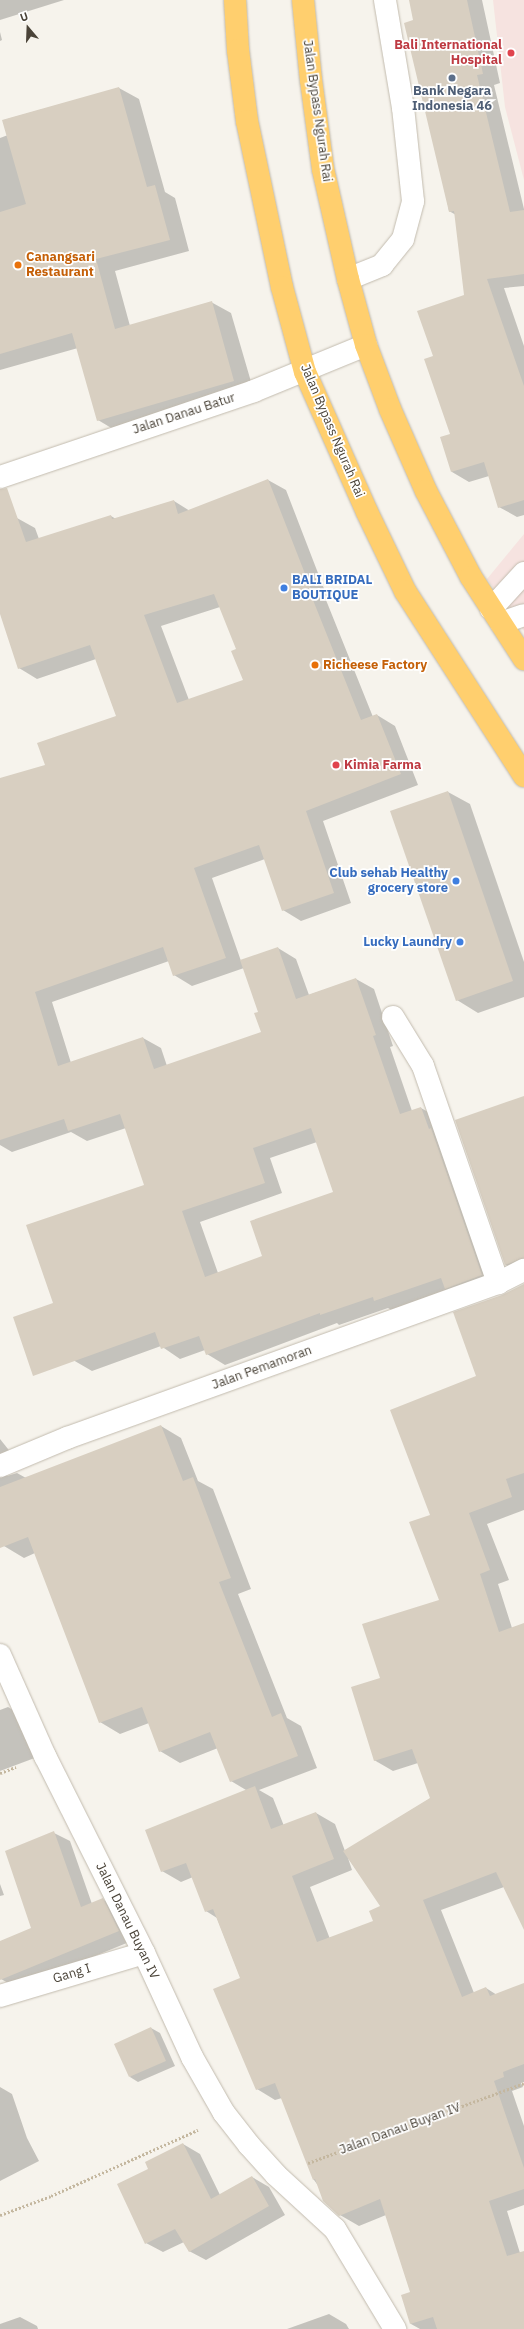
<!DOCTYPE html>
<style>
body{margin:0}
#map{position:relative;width:524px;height:2329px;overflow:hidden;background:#f6f3ec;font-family:"IBM Plex Sans",sans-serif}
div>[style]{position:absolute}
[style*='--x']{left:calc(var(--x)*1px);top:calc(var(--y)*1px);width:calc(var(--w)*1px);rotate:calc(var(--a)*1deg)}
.medical>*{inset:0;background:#f6e3e0}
.shadow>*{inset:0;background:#0003}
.building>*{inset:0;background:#d8cfc1}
.path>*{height:2.5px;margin-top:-1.25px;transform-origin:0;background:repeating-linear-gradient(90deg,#c4b79f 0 2px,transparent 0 4px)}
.roads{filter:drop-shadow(0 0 1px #c2bbae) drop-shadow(0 0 1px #c2bbae)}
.minor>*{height:22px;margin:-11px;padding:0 11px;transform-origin:11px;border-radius:11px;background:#fff}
.highway>*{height:22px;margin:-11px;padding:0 11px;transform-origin:11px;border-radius:11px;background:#ffcf6e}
.dots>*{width:11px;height:11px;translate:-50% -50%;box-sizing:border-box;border:2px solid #fff;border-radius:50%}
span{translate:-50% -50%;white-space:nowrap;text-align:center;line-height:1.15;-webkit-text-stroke:3.5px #fff;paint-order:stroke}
.health-label{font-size:13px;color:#be3a42;font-weight:700}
.right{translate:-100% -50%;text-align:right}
.left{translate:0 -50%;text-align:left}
.service-label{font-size:13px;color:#4e5e75;font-weight:700}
.street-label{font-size:13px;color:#4b4439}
.food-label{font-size:13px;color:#c56008;font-weight:700}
.shop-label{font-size:13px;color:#366cbe;font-weight:700}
.north{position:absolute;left:8px;top:8px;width:40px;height:40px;-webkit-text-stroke:3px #fff;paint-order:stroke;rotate:341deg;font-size:11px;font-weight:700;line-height:16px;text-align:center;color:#4b4439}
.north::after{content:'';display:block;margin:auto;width:14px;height:18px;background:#4b4439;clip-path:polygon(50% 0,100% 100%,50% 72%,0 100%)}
</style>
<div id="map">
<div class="medical">
<i style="clip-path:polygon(493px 0,524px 0,524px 180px,505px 107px)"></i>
<i style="clip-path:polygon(524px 534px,524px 631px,487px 579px)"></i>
</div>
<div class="shadow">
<i style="clip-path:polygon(0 0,64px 0,0 20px)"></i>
<i style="clip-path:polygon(410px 0,482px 0,500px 83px,494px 85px,524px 209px,524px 286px,504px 288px,524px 346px,524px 515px,517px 517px,499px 507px,489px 476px,469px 482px,452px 472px,451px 435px,434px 357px,465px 295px,456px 215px,449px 211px)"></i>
<i style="clip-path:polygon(0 32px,2px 40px,0 41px)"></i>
<i style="clip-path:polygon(119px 88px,139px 99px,165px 192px,175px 198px,189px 251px,115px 271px,130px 326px,211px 302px,231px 313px,254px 392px,118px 432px,98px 420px,78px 348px,0 370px,0 138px,8px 135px,4px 120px)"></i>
<i style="clip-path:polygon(evenodd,268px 480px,286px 490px,328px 599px,326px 600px,373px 717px,377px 715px,395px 726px,418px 785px,323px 821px,351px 903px,301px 921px,283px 910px,265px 859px,212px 878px,241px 961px,278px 948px,296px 959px,309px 995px,356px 979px,374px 989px,393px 1046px,390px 1047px,412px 1111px,421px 1108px,439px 1118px,500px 1286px,393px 1311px,388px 1308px,339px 1325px,337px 1323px,225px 1365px,207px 1354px,205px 1350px,180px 1359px,161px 1346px,92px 1371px,73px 1360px,146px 1185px,126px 1128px,87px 1141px,71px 1132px,12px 1152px,0 1145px,0 779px,46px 766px,117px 717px,96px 659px,37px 679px,19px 668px,0 611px,0 524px,17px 518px,35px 528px,39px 539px,111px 516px,116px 519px,174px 501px,190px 511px,268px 480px,220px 607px,238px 650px,244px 681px,189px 700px,161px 626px,220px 607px,268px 480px,169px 961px,174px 975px,192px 986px,244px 968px,259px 1012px,262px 1033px,167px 1066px,161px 1048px,143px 1038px,71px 1063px,52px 1002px,169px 961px,268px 480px,317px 1142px,334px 1193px,264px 1257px,218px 1273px,200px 1222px,282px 1193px,270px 1158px,317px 1142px)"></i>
<i style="clip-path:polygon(448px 792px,470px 804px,524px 962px,524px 997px,478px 1013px,457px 1000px)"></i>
<i style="clip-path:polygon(524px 1098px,524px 1275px,506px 1265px,456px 1121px)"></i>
<i style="clip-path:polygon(evenodd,524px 1285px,524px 1510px,487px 1524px,509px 1580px,498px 1584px,512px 1628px,524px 1624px,524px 1927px,504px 1887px,441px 1910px,474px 1993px,486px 1988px,497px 1995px,524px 1984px,524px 2082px,521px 2083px,523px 2087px,512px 2091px,524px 2126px,524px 2205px,507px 2211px,520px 2253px,524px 2252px,524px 2329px,420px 2329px,411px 2324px,411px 2293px,386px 2215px,359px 2226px,340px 2215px,314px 2180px,282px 2098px,275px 2100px,257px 2089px,241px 1979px,217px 1918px,206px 1911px,193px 1877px,181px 1882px,162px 1871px,246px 1790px,231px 1781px,218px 1748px,180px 1763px,160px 1751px,149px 1723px,120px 1734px,100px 1722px,35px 1553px,24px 1558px,4px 1546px,0 1537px,0 1439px,20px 1464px,10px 1470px,7px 1476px,17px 1473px,26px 1478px,161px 1426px,181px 1438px,198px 1481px,213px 1489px,251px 1589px,238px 1594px,287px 1718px,301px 1726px,317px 1768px,259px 1790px,273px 1798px,284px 1826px,316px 1813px,335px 1824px,345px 1851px,431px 1798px,418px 1763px,393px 1771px,374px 1760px,381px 1679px,440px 1600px,431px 1515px,503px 1296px,524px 1285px,348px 1858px,382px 1906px,375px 1922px,330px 1939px,310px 1887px,352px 1870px,348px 1858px)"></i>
<i style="clip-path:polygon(8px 1707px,25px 1717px,40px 1756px,0 1771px,0 1710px)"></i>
<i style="clip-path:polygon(54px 1833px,70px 1841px,92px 1904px,102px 1899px,118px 1908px,134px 1940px,17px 1988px,1px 1979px,0 1976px,0 1942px,32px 1929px)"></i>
<i style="clip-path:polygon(0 1884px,4px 1895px,0 1896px)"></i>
<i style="clip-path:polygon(151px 2028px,160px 2033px,175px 2066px,138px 2082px,130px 2077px)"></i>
<i style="clip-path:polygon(0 2087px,12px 2094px,27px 2138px,39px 2161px,0 2181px)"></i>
<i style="clip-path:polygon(183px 2144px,200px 2154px,220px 2195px,252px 2177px,269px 2187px,285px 2215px,206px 2260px,189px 2251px,184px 2242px,163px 2252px,146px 2243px,149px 2169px)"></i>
<i style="clip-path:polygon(329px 2314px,346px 2324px,349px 2329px,287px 2329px)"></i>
<i style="clip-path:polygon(20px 2317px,37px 2326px,38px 2329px,0 2329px,0 2324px)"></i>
</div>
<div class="building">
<i style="clip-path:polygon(409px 0,467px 0,483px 74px,477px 75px,510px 212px,524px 210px,524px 274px,487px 279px,524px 386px,524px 500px,498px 508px,484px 462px,451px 472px,440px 437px,450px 434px,424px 359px,433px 356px,417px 311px,464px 295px,454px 211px,449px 212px,404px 23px,413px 20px)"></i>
<i style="clip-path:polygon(119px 87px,147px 187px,155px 185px,170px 240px,96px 259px,115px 329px,212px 301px,234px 381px,97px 421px,72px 333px,0 354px,0 212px,26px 204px,2px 120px)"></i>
<i style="clip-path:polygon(evenodd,268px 479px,311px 589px,309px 590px,361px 720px,377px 714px,401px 774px,306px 811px,334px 893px,282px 911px,259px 845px,194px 868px,226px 958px,173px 976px,163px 947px,35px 992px,58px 1066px,143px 1037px,154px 1069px,261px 1032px,254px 1013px,258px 1012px,240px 960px,278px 947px,296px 999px,356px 978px,376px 1035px,373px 1036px,400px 1114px,421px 1107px,429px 1129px,431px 1128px,482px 1275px,445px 1289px,441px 1278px,374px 1301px,373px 1297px,320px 1315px,320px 1313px,206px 1355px,199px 1336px,161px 1349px,155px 1332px,33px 1376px,13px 1317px,53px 1303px,26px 1225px,144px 1185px,120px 1114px,68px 1131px,64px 1119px,0 1140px,0 778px,45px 765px,37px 743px,116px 716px,90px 645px,18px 669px,0 614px,0 489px,7px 488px,26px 542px,111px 515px,112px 519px,174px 500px,178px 514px,268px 479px,214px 594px,236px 649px,231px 651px,243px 680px,177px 703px,144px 615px,214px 594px,268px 479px,311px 1128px,333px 1192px,250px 1221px,262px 1256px,205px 1277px,182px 1211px,265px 1183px,253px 1148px,311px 1128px)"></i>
<i style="clip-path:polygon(448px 791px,513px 981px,456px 1001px,390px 811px)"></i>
<i style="clip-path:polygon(524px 1096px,524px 1258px,505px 1265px,455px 1120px)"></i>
<i style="clip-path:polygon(524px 1284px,524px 1473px,506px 1479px,512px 1497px,469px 1513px,490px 1570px,480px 1574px,499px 1632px,524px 1623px,524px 1930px,496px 1872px,423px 1900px,462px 1997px,486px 1987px,490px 1996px,524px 1983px,524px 2064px,503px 2072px,504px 2077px,494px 2081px,524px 2168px,524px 2189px,489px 2201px,507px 2256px,524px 2251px,524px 2329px,437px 2329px,433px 2317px,410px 2324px,401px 2295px,410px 2292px,380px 2199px,339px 2216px,323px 2201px,315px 2179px,313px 2180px,275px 2083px,256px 2090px,213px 1989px,240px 1978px,213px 1909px,205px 1912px,186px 1863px,161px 1872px,145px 1830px,255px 1786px,271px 1829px,316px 1812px,334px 1859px,292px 1876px,317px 1942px,373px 1921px,369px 1911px,380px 1906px,343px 1851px,430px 1798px,412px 1749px,374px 1761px,351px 1687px,380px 1678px,362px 1624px,439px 1600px,409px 1522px,430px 1515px,390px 1410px,476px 1376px,453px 1312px,502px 1295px)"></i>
<i style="clip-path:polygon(161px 1425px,183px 1481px,193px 1477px,231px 1578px,219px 1582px,272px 1717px,281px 1713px,298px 1756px,230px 1782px,210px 1732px,159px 1752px,142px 1707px,99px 1723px,28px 1537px,0 1548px,0 1487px)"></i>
<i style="clip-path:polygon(54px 1831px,81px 1907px,103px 1898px,119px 1931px,0 1980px,0 1941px,31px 1928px,5px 1851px)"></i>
<i style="clip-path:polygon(151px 2027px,166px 2061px,129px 2077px,114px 2044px)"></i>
<i style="clip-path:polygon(183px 2143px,211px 2199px,252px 2176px,269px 2206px,189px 2252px,175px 2229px,145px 2244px,117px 2184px,148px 2169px,145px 2162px)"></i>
</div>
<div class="path">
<i style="--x:0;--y:1773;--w:17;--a:-21"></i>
<i style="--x:308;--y:2163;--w:230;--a:-20.3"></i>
<i style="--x:0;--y:2215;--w:54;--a:-20.4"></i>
<i style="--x:51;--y:2196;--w:161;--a:-24.2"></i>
</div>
<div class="roads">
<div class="minor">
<i style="--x:348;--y:279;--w:37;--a:-22"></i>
<i style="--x:382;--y:265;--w:33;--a:-51"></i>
<i style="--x:403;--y:239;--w:39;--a:-75"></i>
<i style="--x:413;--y:201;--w:94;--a:-96.1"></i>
<i style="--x:403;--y:108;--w:109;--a:-99.5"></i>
<i style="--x:0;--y:477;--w:268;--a:-18.7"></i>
<i style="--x:254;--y:391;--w:121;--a:-22.3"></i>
<i style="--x:491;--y:609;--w:49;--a:-47.5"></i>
<i style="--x:501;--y:623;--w:24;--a:-19"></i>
<i style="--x:393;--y:1017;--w:57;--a:58.5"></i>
<i style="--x:423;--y:1066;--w:230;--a:70.9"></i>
<i style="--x:0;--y:1466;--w:73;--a:-22.7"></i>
<i style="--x:67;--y:1438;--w:458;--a:-19.8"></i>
<i style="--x:498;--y:1283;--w:29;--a:-27"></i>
<i style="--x:0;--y:1655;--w:111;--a:66"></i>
<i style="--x:45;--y:1756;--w:220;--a:63.3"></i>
<i style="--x:144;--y:1953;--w:115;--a:65.2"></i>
<i style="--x:192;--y:2057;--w:64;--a:60.3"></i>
<i style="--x:224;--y:2113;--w:41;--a:52"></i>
<i style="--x:249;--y:2145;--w:40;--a:48"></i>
<i style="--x:276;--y:2175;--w:80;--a:42.5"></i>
<i style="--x:335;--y:2229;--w:117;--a:59"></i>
<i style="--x:0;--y:1996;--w:150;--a:-16.6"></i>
</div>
<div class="highway">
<i style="--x:235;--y:0;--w:50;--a:86.6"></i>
<i style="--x:238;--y:50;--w:72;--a:82.8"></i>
<i style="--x:247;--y:121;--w:170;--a:78.1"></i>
<i style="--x:282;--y:287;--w:88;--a:74.9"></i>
<i style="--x:305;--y:372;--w:153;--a:66.1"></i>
<i style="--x:367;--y:512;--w:88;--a:64.3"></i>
<i style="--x:405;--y:591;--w:220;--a:57.2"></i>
<i style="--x:303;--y:0;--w:80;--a:84.3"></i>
<i style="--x:311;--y:80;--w:90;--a:82.3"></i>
<i style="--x:323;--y:169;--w:113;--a:77.2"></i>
<i style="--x:348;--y:279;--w:68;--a:74.7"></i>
<i style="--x:366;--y:345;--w:68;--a:69.4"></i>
<i style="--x:390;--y:409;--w:90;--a:66.3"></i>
<i style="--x:426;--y:491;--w:97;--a:62.4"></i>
<i style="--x:471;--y:577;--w:98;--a:57.1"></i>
</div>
</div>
<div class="dots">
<i style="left:511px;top:53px;background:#e0444e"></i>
<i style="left:452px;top:78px;background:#5c6f8a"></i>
<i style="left:18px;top:265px;background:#e8710a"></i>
<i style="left:284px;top:588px;background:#3f7fe0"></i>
<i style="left:315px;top:665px;background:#e8710a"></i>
<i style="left:336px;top:765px;background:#e0444e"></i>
<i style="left:456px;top:881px;background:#3f7fe0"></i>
<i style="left:460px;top:942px;background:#3f7fe0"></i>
</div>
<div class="health-label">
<span class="right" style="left:502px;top:53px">Bali International<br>Hospital</span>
<span class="left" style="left:344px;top:765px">Kimia Farma</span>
</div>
<div class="service-label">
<span style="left:452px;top:99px">Bank Negara<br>Indonesia 46</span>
</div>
<div class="street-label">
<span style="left:317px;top:111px;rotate:82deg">Jalan Bypass Ngurah Rai</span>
<span style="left:184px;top:414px;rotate:-18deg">Jalan Danau Batur</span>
<span style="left:332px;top:431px;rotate:67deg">Jalan Bypass Ngurah Rai</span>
<span style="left:262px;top:1368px;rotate:-20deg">Jalan Pemamoran</span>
<span style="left:127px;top:1921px;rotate:64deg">Jalan Danau Buyan IV</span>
<span style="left:72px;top:1974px;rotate:-17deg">Gang I</span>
<span style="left:400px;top:2129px;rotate:-20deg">Jalan Danau Buyan IV</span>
</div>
<div class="food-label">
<span class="left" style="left:26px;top:265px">Canangsari<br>Restaurant</span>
<span class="left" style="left:323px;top:665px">Richeese Factory</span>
</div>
<div class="shop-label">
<span class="left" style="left:292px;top:588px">BALI BRIDAL<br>BOUTIQUE</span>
<span class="right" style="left:448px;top:881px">Club sehab Healthy<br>grocery store</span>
<span class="right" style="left:452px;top:942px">Lucky Laundry</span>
</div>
<div class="north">U</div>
</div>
